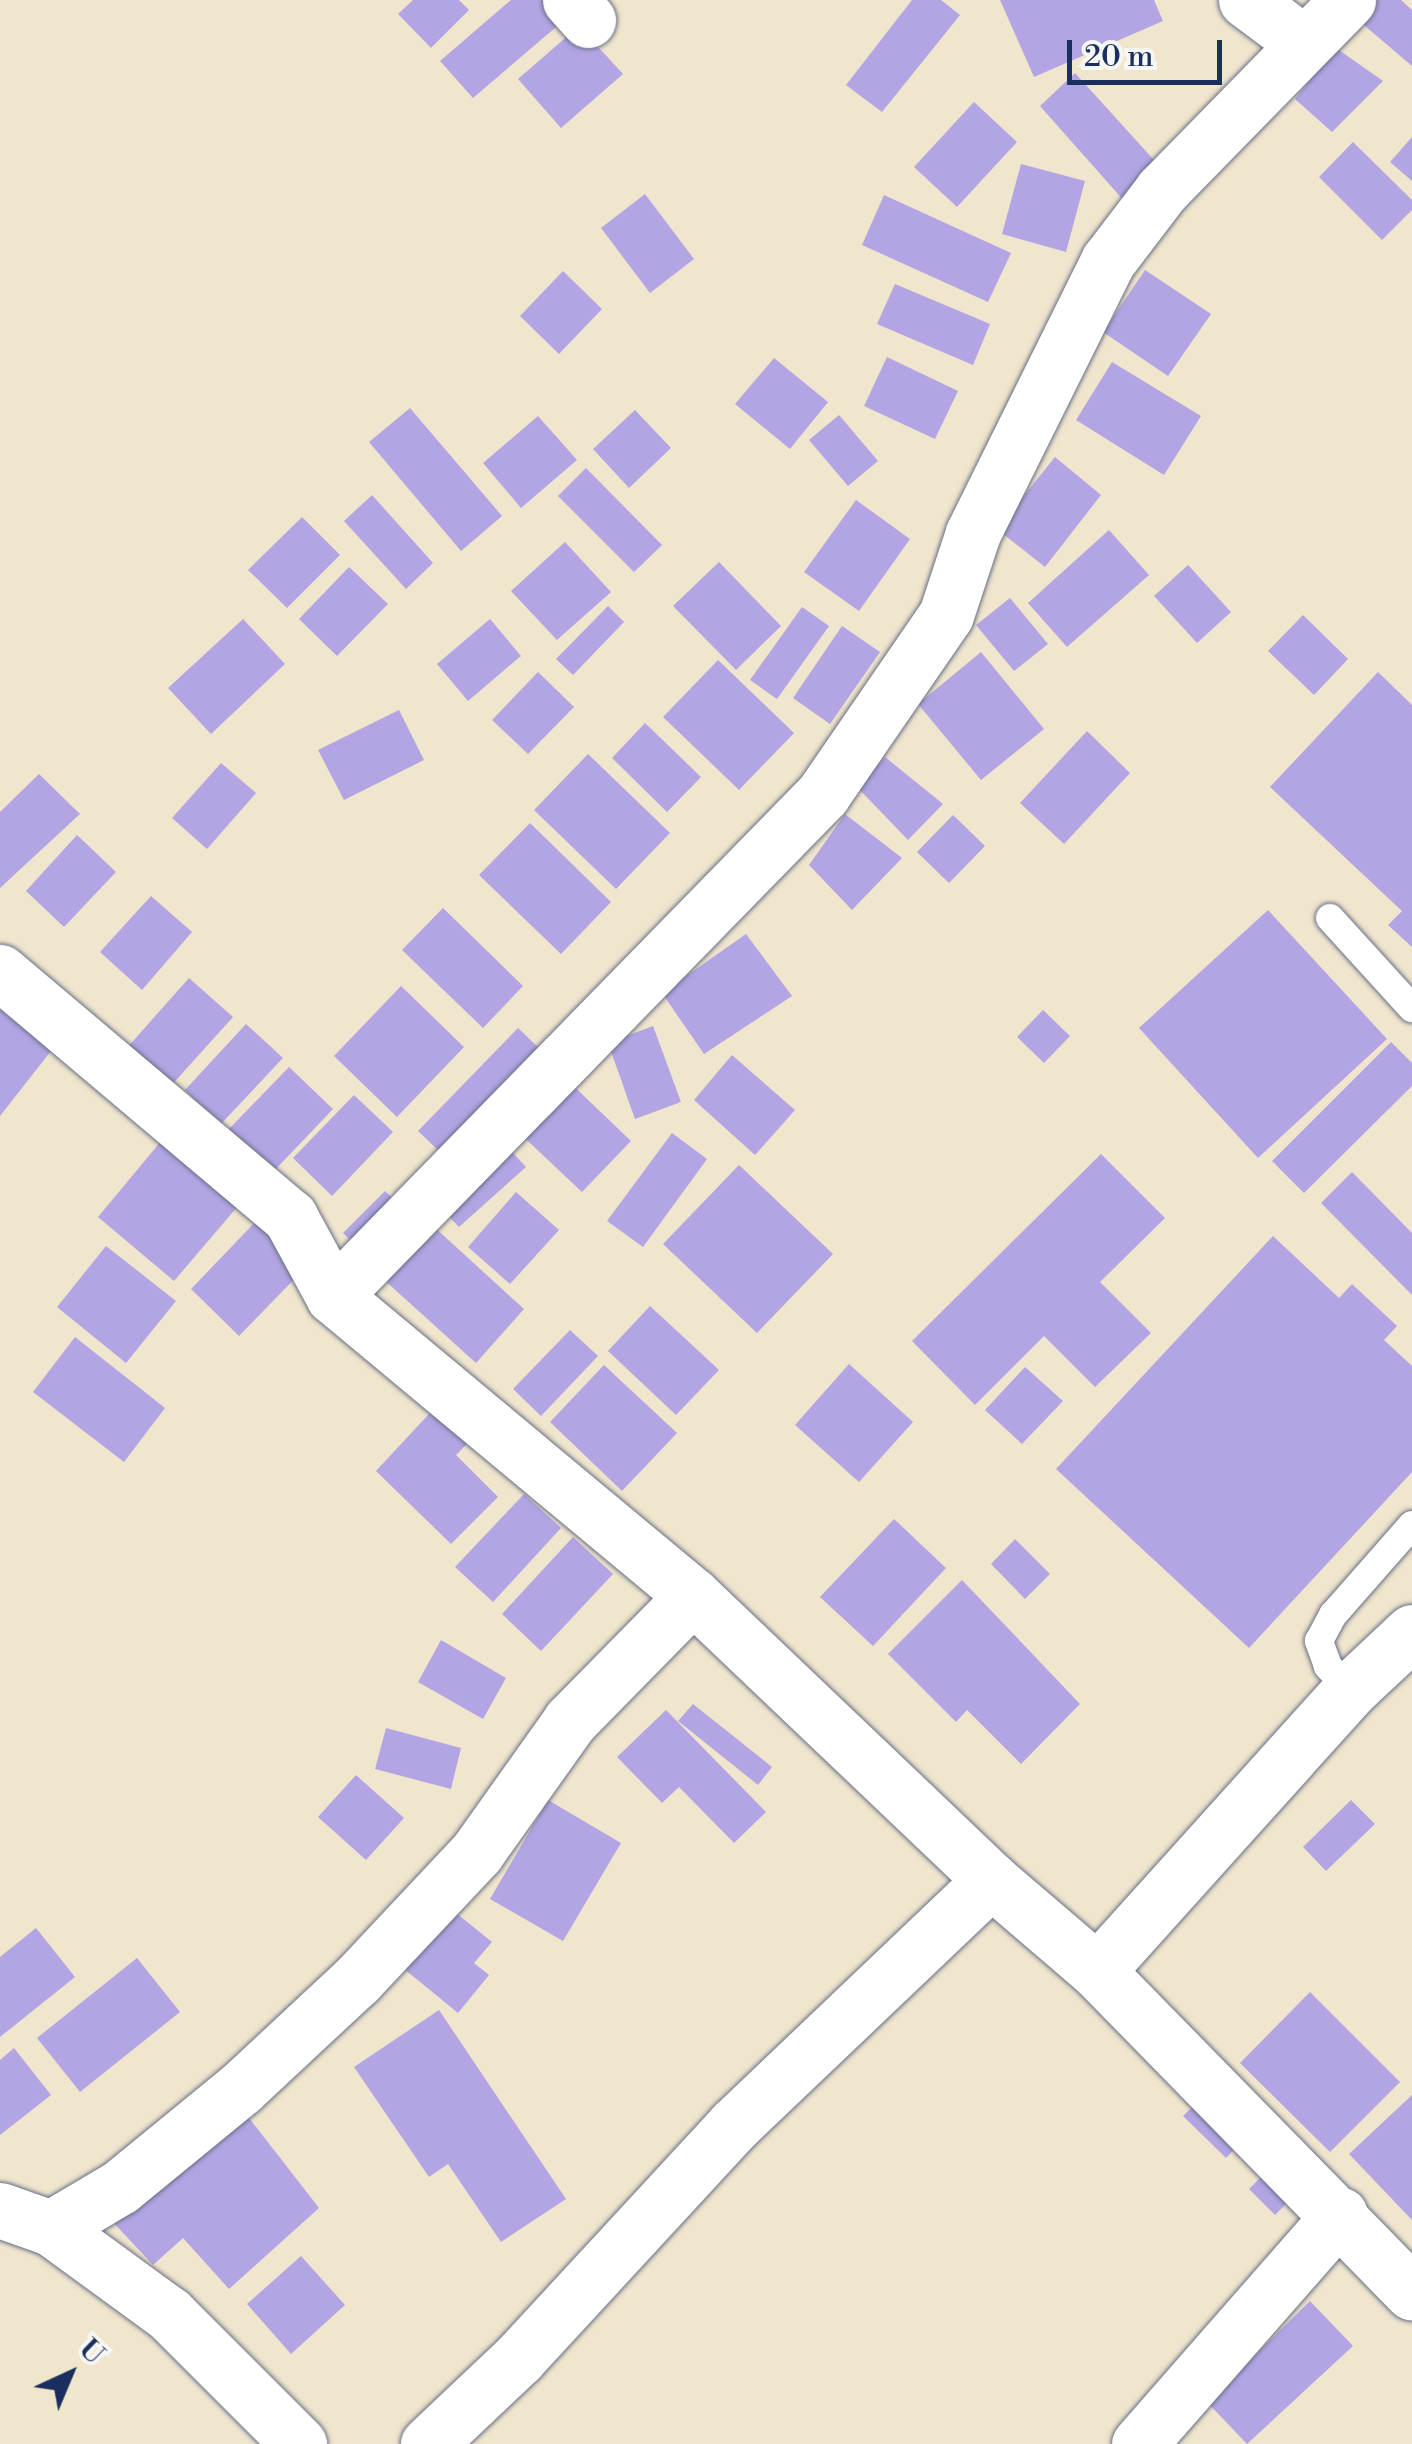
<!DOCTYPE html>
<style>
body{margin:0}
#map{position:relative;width:1412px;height:2444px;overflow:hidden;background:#f0e5cd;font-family:"Libre Bodoni",serif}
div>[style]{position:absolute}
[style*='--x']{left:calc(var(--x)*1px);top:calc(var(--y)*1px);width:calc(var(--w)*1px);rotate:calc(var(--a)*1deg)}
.building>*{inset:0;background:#b3a5e3}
.roads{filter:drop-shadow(0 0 2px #666f85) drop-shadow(0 0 2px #666f85)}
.lane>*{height:28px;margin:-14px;padding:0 14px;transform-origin:14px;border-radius:14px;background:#fff}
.street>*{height:55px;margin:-27.5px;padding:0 27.5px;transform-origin:27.5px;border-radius:27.5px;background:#fff}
span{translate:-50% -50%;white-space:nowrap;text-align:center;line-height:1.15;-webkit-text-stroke:8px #f6f6f2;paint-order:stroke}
.north{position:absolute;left:20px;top:2324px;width:100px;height:100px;-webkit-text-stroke:8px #f6f6f2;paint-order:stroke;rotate:44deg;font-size:28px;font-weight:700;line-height:40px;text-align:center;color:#1b2f5e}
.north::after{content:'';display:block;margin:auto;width:35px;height:45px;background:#1b2f5e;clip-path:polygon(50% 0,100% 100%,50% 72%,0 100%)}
.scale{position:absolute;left:1067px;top:40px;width:155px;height:45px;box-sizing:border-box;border:5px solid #1b2f5e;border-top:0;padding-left:12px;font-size:30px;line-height:35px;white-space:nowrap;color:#1b2f5e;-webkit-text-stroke:8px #f6f6f2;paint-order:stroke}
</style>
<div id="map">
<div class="building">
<i style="clip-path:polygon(413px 0,459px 0,469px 10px,431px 48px,398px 14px)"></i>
<i style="clip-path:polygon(511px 0,554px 0,569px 16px,473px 98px,440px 61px)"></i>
<i style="clip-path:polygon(912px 0,941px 0,960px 15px,882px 112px,846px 85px)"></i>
<i style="clip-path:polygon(1000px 0,1154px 0,1163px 21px,1034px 77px)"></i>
<i style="clip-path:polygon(1375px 0,1401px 0,1412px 10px,1412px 66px,1358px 20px)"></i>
<i style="clip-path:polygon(579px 26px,623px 74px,561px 128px,518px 79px)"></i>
<i style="clip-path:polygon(1336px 48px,1383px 81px,1332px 132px,1295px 99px)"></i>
<i style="clip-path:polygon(1075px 73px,1163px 170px,1126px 203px,1040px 106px)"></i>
<i style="clip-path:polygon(974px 102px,1017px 142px,957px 207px,914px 167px)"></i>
<i style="clip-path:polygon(1412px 137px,1412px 181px,1390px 162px)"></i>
<i style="clip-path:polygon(1353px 142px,1412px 200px,1412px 210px,1382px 240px,1319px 177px)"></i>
<i style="clip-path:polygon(1021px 164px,1085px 181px,1066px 252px,1002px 234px)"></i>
<i style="clip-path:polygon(645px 194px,694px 259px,650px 293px,601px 228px)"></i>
<i style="clip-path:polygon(884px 195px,1011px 253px,988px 302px,862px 245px)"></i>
<i style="clip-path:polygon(1145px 270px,1211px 314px,1168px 376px,1103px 332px)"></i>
<i style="clip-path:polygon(563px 271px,602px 309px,559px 354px,520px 316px)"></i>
<i style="clip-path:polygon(895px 284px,990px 324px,973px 365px,877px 324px)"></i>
<i style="clip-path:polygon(887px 357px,958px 391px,935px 439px,864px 406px)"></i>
<i style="clip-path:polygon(774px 358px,828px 402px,790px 449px,735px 404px)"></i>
<i style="clip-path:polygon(1112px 362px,1201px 416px,1164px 475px,1076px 420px)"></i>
<i style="clip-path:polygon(410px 408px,502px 516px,461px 551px,369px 442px)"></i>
<i style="clip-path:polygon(635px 410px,671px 448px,629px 488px,593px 449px)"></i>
<i style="clip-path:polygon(839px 415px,878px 461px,848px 486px,809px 440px)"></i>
<i style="clip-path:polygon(538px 416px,577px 460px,521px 508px,483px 463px)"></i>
<i style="clip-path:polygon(1055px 457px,1101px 495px,1045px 567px,997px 529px)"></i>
<i style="clip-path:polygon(586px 468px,662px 545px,634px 572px,558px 496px)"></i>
<i style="clip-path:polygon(372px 495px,433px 563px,406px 589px,344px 521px)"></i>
<i style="clip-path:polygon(856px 500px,910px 539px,859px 611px,804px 572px)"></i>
<i style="clip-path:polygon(302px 517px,340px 555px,287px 608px,248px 570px)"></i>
<i style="clip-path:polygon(1109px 530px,1149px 575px,1067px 647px,1028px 603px)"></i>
<i style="clip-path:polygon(565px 542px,611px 592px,557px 640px,511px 591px)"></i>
<i style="clip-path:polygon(719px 562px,781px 626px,736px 670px,673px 606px)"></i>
<i style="clip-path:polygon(1188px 565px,1231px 612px,1197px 643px,1154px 596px)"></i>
<i style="clip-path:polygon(349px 567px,388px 604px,337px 656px,299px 619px)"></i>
<i style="clip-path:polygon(1010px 598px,1048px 644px,1014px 671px,976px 625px)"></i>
<i style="clip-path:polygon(608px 606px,624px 622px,573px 675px,556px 659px)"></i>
<i style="clip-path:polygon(802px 607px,829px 626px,777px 699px,750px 680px)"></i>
<i style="clip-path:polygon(1303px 615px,1348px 659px,1314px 695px,1268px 651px)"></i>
<i style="clip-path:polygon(243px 619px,285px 664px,211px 734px,168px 688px)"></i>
<i style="clip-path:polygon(490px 619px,521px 656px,468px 701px,437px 664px)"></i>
<i style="clip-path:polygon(842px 626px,880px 652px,830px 724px,793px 698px)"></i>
<i style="clip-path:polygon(981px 652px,1044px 729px,981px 780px,918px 704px)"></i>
<i style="clip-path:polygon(718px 660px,794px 733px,739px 790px,663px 717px)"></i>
<i style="clip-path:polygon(538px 672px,574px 707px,528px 754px,492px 720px)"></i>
<i style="clip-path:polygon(1378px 672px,1412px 705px,1412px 947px,1388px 925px,1402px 911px,1270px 787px)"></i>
<i style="clip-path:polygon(399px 710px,424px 760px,344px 800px,318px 750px)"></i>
<i style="clip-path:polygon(645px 723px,701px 777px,667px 812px,612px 758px)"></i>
<i style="clip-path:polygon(1087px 731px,1130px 773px,1064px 844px,1020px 803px)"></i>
<i style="clip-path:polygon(588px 754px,670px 833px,616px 889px,534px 810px)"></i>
<i style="clip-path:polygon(885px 757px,943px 804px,908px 840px,858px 788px)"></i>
<i style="clip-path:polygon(221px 763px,256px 793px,207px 849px,172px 818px)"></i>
<i style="clip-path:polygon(39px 774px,80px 814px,0 888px,0 812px)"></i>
<i style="clip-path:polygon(845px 814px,902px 858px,852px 910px,809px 865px)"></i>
<i style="clip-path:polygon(953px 815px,985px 846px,949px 883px,917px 852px)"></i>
<i style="clip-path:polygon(530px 823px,611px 902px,561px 954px,479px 875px)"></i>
<i style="clip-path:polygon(77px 835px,116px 872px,64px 927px,26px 891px)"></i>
<i style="clip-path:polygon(151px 896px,192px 932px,142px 990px,100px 952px)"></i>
<i style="clip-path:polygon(443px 908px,523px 986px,483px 1028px,402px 950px)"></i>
<i style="clip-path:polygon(1268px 910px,1387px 1039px,1258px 1158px,1139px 1028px)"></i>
<i style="clip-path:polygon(746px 934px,792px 996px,704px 1054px,662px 993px)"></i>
<i style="clip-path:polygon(189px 978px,233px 1017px,169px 1088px,126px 1049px)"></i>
<i style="clip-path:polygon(401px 986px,464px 1047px,397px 1117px,334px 1056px)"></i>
<i style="clip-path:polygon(0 1009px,51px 1051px,0 1116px)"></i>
<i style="clip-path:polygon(1043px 1010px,1070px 1036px,1044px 1063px,1017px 1037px)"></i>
<i style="clip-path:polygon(246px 1024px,283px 1058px,221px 1124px,185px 1090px)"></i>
<i style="clip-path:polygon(653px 1026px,681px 1102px,635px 1119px,608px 1043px)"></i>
<i style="clip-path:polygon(518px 1028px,541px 1050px,441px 1153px,418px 1131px)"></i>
<i style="clip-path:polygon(1391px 1042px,1412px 1063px,1412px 1086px,1304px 1193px,1272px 1161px)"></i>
<i style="clip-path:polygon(732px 1055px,795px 1110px,755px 1155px,694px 1100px)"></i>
<i style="clip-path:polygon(289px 1067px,333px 1109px,273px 1172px,229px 1129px)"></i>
<i style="clip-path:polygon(562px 1075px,631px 1141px,582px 1192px,513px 1127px)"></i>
<i style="clip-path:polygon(354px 1095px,393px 1132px,332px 1196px,293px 1158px)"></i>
<i style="clip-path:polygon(672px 1133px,707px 1159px,643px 1247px,607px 1221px)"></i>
<i style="clip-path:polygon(167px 1134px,244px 1199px,174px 1281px,98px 1217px)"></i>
<i style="clip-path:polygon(502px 1141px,526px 1167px,459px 1227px,435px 1202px)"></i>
<i style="clip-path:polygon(1101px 1154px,1165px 1218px,1100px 1282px,1151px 1333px,1095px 1387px,1044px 1336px,975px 1405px,912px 1341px)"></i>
<i style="clip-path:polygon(739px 1165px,833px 1254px,757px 1333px,663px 1244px)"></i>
<i style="clip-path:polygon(1352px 1172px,1412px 1233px,1412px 1295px,1321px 1203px)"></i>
<i style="clip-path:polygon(385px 1191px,407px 1212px,365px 1254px,343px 1233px)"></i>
<i style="clip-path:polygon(516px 1192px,559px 1230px,510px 1284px,468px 1247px)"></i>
<i style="clip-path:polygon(420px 1214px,524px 1309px,476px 1363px,371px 1268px)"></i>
<i style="clip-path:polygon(262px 1215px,311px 1262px,239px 1336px,191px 1289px)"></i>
<i style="clip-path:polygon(1273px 1236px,1339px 1298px,1352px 1284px,1397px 1326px,1384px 1340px,1412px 1366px,1412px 1472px,1249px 1648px,1056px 1469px)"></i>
<i style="clip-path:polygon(106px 1246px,176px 1301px,126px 1363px,57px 1307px)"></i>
<i style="clip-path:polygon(650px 1306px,719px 1370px,676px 1415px,608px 1351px)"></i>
<i style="clip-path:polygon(570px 1330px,598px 1356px,541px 1416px,513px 1389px)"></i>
<i style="clip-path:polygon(75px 1337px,165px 1408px,124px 1462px,33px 1392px)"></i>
<i style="clip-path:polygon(849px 1364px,913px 1422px,859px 1482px,795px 1425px)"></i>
<i style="clip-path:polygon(604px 1365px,677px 1433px,622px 1491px,550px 1422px)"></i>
<i style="clip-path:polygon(1025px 1367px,1063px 1401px,1022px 1444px,985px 1410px)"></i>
<i style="clip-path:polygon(441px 1401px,477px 1434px,456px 1455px,498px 1497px,451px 1544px,376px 1471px)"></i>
<i style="clip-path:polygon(524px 1494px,561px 1528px,493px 1602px,455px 1567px)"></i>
<i style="clip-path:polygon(894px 1519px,946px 1568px,873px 1646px,820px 1597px)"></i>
<i style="clip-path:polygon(573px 1537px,613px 1574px,541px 1651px,502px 1614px)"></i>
<i style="clip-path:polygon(1015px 1539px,1050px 1574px,1025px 1599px,991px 1564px)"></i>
<i style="clip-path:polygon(962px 1580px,1080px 1704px,1021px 1764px,967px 1710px,956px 1722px,888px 1654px)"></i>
<i style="clip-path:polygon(441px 1640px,506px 1678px,483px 1719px,418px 1682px)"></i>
<i style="clip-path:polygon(693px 1704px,772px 1767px,758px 1785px,678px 1721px)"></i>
<i style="clip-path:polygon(666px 1710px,766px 1812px,734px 1843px,679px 1787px,662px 1803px,617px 1757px)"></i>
<i style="clip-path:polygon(386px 1728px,461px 1748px,451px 1789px,375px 1769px)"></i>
<i style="clip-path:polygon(356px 1775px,404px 1818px,366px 1860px,318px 1817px)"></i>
<i style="clip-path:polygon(548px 1800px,621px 1843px,563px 1941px,490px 1899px)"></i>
<i style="clip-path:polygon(1351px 1800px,1375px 1824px,1326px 1871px,1303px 1847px)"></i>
<i style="clip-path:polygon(440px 1900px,492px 1942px,474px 1963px,489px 1975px,458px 2013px,392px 1959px)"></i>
<i style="clip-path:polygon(36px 1928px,75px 1977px,0 2037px,0 1957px)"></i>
<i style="clip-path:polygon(137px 1958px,180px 2012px,80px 2092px,37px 2038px)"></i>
<i style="clip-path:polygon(1310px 1992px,1400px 2082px,1330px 2152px,1240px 2063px)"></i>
<i style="clip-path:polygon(439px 2010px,566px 2199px,501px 2242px,448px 2164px,429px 2177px,354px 2067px)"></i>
<i style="clip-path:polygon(14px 2048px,51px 2095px,0 2135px,0 2060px)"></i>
<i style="clip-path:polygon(1206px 2094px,1248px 2135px,1226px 2158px,1183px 2116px)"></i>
<i style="clip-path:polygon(1412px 2095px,1412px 2220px,1349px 2154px)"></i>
<i style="clip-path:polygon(239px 2105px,319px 2208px,229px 2289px,183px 2238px,153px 2265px,110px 2219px)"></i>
<i style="clip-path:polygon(1274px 2164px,1300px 2190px,1275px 2215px,1249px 2189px)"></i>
<i style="clip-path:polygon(301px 2256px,345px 2305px,291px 2354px,247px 2304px)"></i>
<i style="clip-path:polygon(1310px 2301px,1353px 2346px,1247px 2444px,1207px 2402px)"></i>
</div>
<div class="roads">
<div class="lane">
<i style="--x:1330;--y:918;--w:122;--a:47.7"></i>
<i style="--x:1350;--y:1690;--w:33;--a:-133"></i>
<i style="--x:1328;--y:1666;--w:27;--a:-110"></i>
<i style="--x:1319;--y:1641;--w:30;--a:-62"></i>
<i style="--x:1333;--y:1615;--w:120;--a:-48.7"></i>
</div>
<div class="street">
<i style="--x:570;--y:0;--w:27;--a:48"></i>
<i style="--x:1246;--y:0;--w:72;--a:36.6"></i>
<i style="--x:0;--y:972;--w:380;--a:40.2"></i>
<i style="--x:290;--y:1217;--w:90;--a:61.4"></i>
<i style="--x:333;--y:1296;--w:469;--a:39.8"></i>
<i style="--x:693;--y:1596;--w:412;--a:43.6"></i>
<i style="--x:991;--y:1880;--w:140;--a:40.6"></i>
<i style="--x:1097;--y:1971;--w:450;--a:45.6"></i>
<i style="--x:333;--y:1296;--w:702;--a:-45.69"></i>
<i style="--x:823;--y:794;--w:217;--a:-55.5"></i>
<i style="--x:946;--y:615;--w:86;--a:-71.8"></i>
<i style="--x:973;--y:533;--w:304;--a:-63.6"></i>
<i style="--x:1108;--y:261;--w:89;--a:-52.7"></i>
<i style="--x:1162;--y:190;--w:266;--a:-45.6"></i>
<i style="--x:1097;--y:1971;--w:378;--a:-48"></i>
<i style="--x:1350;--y:1690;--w:85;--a:-43.1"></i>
<i style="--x:0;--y:2210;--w:54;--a:19.4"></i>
<i style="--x:51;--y:2228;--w:80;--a:-30.7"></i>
<i style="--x:120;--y:2187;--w:156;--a:-39.3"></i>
<i style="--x:241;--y:2088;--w:158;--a:-43"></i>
<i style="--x:357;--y:1980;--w:175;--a:-46.8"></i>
<i style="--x:477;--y:1852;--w:161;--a:-54.6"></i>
<i style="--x:570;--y:1721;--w:175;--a:-45.5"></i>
<i style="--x:51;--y:2228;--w:146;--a:36.1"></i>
<i style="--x:169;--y:2314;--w:184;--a:45"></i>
<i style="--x:428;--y:2444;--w:125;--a:-43.4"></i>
<i style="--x:519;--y:2358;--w:317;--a:-47.3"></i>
<i style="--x:734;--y:2125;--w:355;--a:-43.6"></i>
<i style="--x:1139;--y:2444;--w:305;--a:-48.8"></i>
</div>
</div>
<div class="north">U</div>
<div class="scale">20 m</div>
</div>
